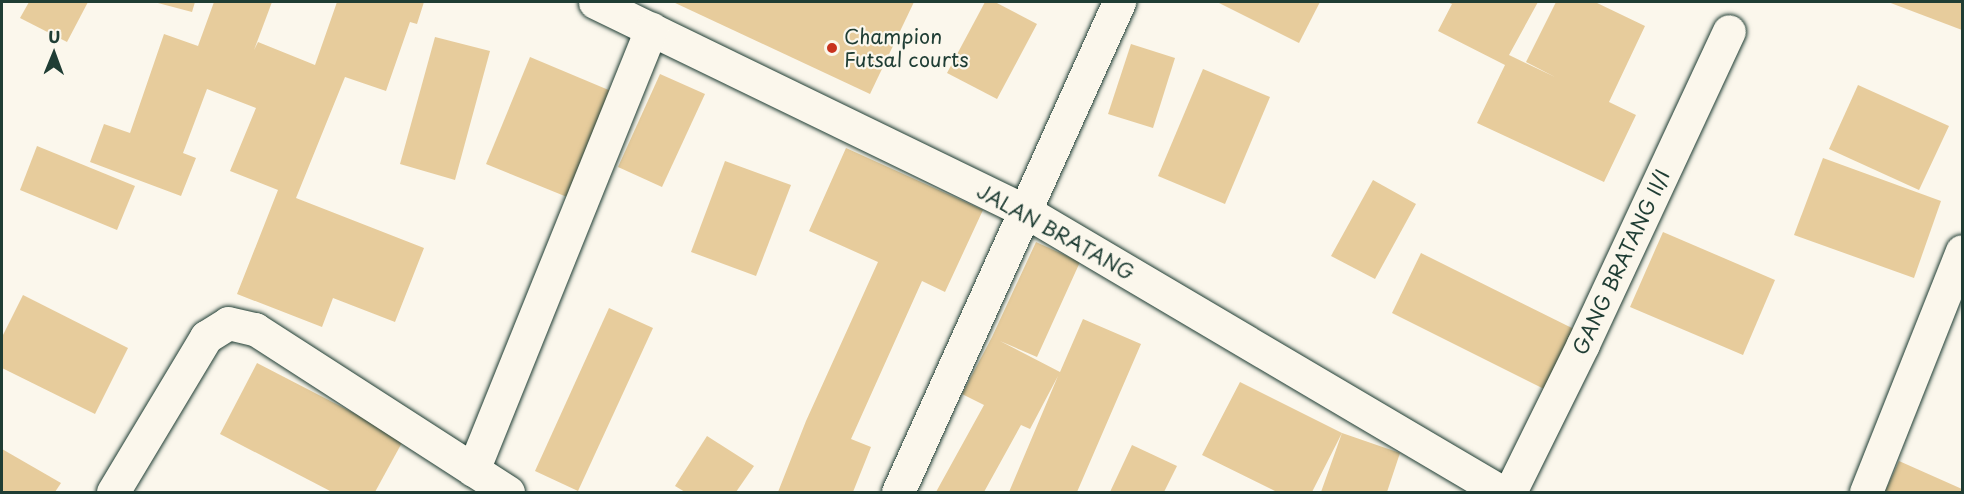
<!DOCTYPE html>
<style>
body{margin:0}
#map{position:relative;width:1964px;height:494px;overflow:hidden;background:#fbf7ec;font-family:"Playpen Sans",sans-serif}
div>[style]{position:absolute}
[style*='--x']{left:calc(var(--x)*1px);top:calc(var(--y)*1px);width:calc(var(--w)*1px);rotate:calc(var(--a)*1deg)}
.building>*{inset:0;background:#e7cc9c}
.roads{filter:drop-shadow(0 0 2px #1f3d34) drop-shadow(0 0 2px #1f3d34)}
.minor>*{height:33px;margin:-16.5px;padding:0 16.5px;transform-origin:16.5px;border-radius:16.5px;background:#fbf7ec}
.dots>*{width:16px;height:16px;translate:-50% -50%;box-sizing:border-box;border:3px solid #fbf7ec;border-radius:50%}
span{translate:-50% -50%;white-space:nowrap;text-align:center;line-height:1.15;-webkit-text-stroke:4.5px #fbf7ec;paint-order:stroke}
.poi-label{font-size:20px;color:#1f3d34}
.left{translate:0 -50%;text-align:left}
.street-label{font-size:20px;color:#1f3d34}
.frame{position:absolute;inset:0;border:3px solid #1f3d34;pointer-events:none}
.north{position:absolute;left:24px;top:24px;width:60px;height:60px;-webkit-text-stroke:4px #fbf7ec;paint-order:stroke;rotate:1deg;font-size:16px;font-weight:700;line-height:24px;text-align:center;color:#1f3d34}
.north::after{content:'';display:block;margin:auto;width:21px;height:27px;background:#1f3d34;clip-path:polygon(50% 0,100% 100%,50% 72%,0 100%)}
</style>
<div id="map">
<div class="building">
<i style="clip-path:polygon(29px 2px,88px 2px,67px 42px,20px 18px)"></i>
<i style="clip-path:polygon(154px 2px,195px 2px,192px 12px)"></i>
<i style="clip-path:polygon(214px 2px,272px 2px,254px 50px,258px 42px,315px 65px,337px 2px,424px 2px,417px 24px,410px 22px,386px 91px,345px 77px,296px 198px,424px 248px,395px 322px,333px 298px,322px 327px,237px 294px,278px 190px,230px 171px,256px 108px,207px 89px,183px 153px,196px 158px,181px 196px,90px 162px,104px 124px,130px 133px,164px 34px,198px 46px)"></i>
<i style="clip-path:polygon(673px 2px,914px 2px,870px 94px)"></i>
<i style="clip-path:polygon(985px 2px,995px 2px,1037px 24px,997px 99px,947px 73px)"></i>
<i style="clip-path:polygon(1217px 2px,1320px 2px,1299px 43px)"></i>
<i style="clip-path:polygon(1447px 2px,1538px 2px,1509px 55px,1555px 77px,1526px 62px,1556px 2px,1595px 2px,1645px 26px,1609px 102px,1636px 115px,1604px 182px,1477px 123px,1505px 65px,1438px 31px,1452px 4px)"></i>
<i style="clip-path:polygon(1888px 2px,1962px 2px,1962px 30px)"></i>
<i style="clip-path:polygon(435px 37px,490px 51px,455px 180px,400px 164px)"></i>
<i style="clip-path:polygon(1131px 44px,1175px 58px,1153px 128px,1108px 114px)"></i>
<i style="clip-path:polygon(530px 57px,611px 91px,567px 197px,486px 164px)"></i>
<i style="clip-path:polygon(1203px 69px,1270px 97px,1225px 204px,1158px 176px)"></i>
<i style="clip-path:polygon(660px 74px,705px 94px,662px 187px,618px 167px)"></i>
<i style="clip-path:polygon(1858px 85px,1949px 126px,1919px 190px,1829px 149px)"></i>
<i style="clip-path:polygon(37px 146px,135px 186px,117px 230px,20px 190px)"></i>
<i style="clip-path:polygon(846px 148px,983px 210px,945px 292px,922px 281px,851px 439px,871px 447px,853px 492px,778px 492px,806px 421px,878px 262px,809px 231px)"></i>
<i style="clip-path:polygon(1823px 158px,1941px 201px,1914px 278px,1794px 235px)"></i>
<i style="clip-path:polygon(725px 161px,791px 185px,756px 276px,691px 252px)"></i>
<i style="clip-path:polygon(1373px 180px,1416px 204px,1375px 279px,1331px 256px)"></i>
<i style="clip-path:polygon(1663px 232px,1775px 280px,1743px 355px,1630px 307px)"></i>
<i style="clip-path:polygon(1036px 242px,1080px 262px,1037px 357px,1000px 341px,1060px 372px,1083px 319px,1141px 344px,1077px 492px,1009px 492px,1058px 376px,1030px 429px,1021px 425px,984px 492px,936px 492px,984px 405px,962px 394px,992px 337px)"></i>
<i style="clip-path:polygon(1421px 253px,1580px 332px,1550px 392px,1392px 313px)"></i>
<i style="clip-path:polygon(23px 295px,128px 348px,95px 414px,2px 368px,2px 337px)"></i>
<i style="clip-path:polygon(609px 308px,653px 328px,578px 491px,535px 471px)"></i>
<i style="clip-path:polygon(257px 363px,404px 439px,375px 492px,332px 492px,220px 434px)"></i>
<i style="clip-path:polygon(1240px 382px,1342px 433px,1400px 453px,1387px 492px,1321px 492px,1342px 433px,1312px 492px,1277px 492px,1202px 455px)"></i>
<i style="clip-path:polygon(707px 436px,754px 466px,736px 492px,685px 492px,675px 486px)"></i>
<i style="clip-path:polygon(1132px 445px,1177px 466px,1164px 492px,1110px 492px)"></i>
<i style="clip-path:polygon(2px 449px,61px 483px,55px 492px,2px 492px)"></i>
<i style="clip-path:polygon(1899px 461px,1962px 489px,1962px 492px,1885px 492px)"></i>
</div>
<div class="roads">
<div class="minor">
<i style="--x:595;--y:2;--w:478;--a:25.9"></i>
<i style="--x:1025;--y:211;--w:553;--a:30.55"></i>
<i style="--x:473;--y:470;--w:476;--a:-68"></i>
<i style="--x:113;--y:492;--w:181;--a:-59"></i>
<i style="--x:206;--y:337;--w:26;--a:-32"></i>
<i style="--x:228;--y:323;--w:28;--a:13"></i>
<i style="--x:255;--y:329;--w:301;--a:32.8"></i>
<i style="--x:898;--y:492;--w:538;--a:-65.72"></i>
<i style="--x:1510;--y:492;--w:165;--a:-63.7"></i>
<i style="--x:1583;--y:344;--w:345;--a:-65"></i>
<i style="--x:1866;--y:492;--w:259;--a:-68.3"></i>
</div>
</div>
<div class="dots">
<i style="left:832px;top:48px;background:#c8321e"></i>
</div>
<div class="poi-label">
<span class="left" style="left:844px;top:48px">Champion<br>Futsal courts</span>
</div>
<div class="street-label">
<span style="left:1056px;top:232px;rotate:29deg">JALAN BRATANG</span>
<span style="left:1621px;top:262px;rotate:-65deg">GANG BRATANG II/I</span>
</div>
<div class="frame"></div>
<div class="north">U</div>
</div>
